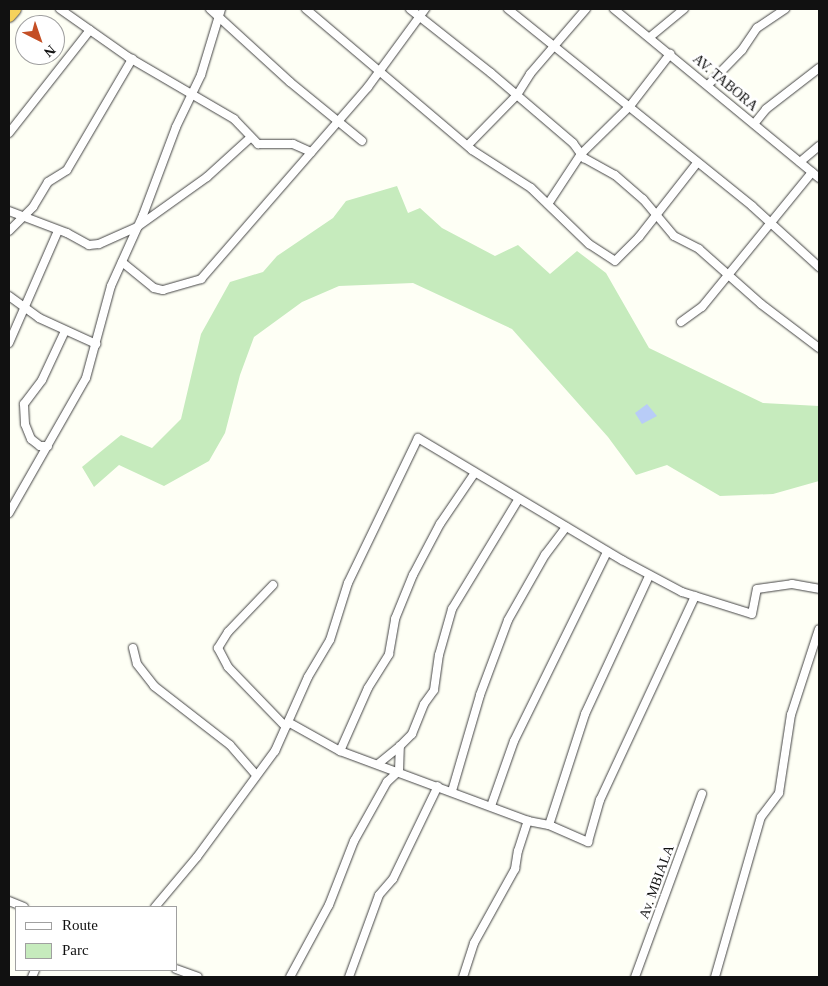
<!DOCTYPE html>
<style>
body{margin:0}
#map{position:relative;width:828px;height:986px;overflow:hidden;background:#fefff5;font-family:Georgia,serif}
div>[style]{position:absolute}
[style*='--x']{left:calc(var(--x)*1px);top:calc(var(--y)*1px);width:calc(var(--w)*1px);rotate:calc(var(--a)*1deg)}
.green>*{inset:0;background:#c6ebbd}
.water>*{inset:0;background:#b8ccf7}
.roads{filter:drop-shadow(0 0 1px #444) drop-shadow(0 0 1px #444)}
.minor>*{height:8px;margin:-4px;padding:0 4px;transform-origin:4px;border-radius:4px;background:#fff}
.highway>*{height:11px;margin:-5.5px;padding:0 5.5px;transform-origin:5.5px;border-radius:5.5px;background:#f6d25c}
span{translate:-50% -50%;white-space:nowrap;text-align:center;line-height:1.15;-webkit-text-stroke:5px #fff;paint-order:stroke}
.street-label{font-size:14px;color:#111}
.frame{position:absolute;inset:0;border:10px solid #111;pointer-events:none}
.legend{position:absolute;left:15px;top:906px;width:162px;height:65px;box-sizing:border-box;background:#fff;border:1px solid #a0a0a0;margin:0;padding:6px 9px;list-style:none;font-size:15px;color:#111}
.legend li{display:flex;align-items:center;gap:10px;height:25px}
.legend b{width:25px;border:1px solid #a0a0a0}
.north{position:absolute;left:15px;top:15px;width:50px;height:50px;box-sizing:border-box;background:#fff;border:1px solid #a0a0a0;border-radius:50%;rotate:139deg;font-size:14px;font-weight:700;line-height:20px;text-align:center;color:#111}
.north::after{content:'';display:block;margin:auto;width:18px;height:22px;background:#c44f25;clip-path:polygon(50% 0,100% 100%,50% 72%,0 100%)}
</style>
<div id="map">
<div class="green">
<i style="clip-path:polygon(397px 186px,408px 213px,420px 208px,442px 228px,495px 256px,518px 245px,550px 274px,577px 251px,606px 273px,649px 348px,763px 403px,819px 406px,819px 481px,773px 494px,720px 496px,667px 465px,636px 475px,608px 437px,512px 329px,413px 283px,339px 286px,302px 302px,254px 337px,240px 375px,225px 433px,209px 461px,164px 486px,119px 465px,94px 487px,82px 467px,121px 435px,152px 448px,181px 419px,201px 334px,230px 282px,263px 272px,277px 256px,333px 218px,346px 201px)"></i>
</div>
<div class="water">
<i style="clip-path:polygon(647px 404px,657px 416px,642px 424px,635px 413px)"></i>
</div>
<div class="roads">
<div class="minor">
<i style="--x:60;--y:9;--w:83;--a:35.2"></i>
<i style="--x:128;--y:57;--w:123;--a:30.3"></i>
<i style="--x:234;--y:119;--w:35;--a:46"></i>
<i style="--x:258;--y:144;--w:35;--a:0"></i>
<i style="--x:293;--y:144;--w:20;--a:24"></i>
<i style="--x:210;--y:9;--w:108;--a:42.4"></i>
<i style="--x:290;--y:82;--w:93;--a:39.3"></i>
<i style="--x:306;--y:9;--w:218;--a:40.3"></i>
<i style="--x:472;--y:150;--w:70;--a:32.8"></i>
<i style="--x:531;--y:188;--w:81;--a:44"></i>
<i style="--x:589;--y:244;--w:31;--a:33"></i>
<i style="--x:615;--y:261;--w:34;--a:-45"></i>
<i style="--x:639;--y:237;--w:94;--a:-51.9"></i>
<i style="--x:410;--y:9;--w:103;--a:38.3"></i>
<i style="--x:491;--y:73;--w:108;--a:40.5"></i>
<i style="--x:573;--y:143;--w:19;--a:54"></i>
<i style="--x:584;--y:158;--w:35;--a:29"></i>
<i style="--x:615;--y:175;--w:37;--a:41"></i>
<i style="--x:643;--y:199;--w:48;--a:50"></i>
<i style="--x:674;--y:236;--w:28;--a:27"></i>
<i style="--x:699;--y:249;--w:83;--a:41.6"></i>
<i style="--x:761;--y:304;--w:73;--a:37.2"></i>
<i style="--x:508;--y:9;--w:314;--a:38.9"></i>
<i style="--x:752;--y:206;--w:91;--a:42.3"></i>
<i style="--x:614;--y:9;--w:266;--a:39.5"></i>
<i style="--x:650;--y:37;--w:44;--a:-39.5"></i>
<i style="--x:708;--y:85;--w:49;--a:-45.8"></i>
<i style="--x:742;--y:50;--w:27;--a:-56"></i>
<i style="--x:757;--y:28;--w:34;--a:-34"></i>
<i style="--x:754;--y:124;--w:19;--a:-51"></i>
<i style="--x:766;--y:109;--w:67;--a:-37.7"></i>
<i style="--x:9;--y:133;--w:131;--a:-51.8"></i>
<i style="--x:468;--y:145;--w:70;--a:-45.6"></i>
<i style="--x:517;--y:95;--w:25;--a:-58"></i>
<i style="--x:530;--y:74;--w:86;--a:-49.3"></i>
<i style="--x:800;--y:162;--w:25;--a:-40"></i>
<i style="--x:548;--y:204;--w:60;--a:-56.6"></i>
<i style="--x:581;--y:154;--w:69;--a:-44.4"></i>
<i style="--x:630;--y:106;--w:66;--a:-52.4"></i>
<i style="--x:9;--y:211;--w:62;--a:20.8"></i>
<i style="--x:67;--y:233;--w:25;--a:29"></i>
<i style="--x:89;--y:245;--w:10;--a:-6"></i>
<i style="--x:99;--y:244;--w:42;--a:-24.1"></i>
<i style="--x:137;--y:227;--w:86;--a:-35.5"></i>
<i style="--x:207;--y:177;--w:58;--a:-42.2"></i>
<i style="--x:9;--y:231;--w:34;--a:-45"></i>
<i style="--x:33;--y:207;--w:29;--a:-59"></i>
<i style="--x:48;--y:182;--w:22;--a:-32"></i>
<i style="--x:67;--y:170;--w:129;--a:-59.6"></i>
<i style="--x:122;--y:262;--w:41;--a:39.1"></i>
<i style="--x:154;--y:288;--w:9;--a:13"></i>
<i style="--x:163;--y:290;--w:40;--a:-16"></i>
<i style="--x:201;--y:279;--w:254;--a:-49"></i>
<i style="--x:368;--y:87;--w:97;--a:-53.8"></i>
<i style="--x:9;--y:296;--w:37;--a:36"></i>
<i style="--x:39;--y:318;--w:63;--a:24.5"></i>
<i style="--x:681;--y:322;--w:26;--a:-36"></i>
<i style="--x:702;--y:307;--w:174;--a:-50.8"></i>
<i style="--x:9;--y:343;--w:122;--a:-66.4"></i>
<i style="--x:48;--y:446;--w:8;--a:180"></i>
<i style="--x:40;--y:446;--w:11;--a:-142"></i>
<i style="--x:31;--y:439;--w:16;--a:-112"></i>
<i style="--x:25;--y:424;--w:20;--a:-93"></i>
<i style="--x:24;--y:404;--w:30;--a:-53"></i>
<i style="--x:42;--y:380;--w:54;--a:-64.9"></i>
<i style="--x:9;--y:513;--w:155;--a:-60.3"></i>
<i style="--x:86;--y:378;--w:95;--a:-74.8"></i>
<i style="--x:111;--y:286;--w:78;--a:-65.7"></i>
<i style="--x:143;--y:215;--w:94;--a:-69.4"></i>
<i style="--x:176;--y:127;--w:58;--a:-64.3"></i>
<i style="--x:201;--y:75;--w:69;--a:-73.1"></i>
<i style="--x:273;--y:585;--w:65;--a:133.8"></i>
<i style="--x:228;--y:632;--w:19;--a:122"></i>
<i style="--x:218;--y:648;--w:21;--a:62"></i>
<i style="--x:228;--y:667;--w:83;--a:46"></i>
<i style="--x:133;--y:648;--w:16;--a:76"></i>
<i style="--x:137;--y:664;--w:28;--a:52"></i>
<i style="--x:154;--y:686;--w:96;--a:37.8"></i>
<i style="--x:230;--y:745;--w:40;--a:49"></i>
<i style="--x:288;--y:722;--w:60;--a:29.1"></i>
<i style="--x:340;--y:751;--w:201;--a:20.4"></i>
<i style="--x:528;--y:821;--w:21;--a:11"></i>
<i style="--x:549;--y:825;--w:43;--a:23.6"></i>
<i style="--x:588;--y:842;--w:44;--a:-74.1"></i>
<i style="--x:600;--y:800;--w:225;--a:-65"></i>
<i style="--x:340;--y:751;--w:69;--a:-66"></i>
<i style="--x:368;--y:688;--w:40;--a:-58"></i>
<i style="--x:389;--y:654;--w:36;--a:-80"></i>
<i style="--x:395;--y:619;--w:48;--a:-67.8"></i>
<i style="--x:413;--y:575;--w:58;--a:-62.1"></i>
<i style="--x:440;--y:524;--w:60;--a:-55.8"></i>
<i style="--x:378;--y:764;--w:28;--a:-39"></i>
<i style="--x:452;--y:791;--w:100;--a:-73.7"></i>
<i style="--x:480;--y:695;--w:80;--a:-69.5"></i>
<i style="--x:508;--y:620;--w:75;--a:-60.4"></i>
<i style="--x:545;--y:555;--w:35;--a:-53"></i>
<i style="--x:491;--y:806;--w:69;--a:-70.5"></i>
<i style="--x:514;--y:741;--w:211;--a:-63.8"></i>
<i style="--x:549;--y:825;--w:117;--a:-72"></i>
<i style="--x:585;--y:714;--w:152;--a:-65.1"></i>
<i style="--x:9;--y:901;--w:16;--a:22"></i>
<i style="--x:155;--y:907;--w:65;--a:-50"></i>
<i style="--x:197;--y:857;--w:132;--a:-53.7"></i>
<i style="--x:275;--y:751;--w:81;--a:-66"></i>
<i style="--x:308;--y:677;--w:43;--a:-59.3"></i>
<i style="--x:330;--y:640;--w:60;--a:-72.5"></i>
<i style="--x:348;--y:583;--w:161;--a:-64.2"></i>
<i style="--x:418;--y:438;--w:238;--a:30.9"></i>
<i style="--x:622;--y:560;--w:68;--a:28.1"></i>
<i style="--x:682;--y:592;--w:73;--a:17.4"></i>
<i style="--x:752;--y:614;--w:25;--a:-79"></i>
<i style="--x:757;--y:589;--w:35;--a:-8"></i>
<i style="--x:792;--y:584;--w:27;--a:10"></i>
<i style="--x:176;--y:969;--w:23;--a:20"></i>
<i style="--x:32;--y:977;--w:8;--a:-67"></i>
<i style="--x:290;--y:977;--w:82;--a:-61.6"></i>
<i style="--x:329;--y:905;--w:69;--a:-68.7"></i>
<i style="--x:354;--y:841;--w:68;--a:-60.8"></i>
<i style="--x:387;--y:782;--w:16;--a:-43"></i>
<i style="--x:399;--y:771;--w:25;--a:-88"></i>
<i style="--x:400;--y:746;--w:17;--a:-45"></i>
<i style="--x:412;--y:734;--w:32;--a:-68"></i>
<i style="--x:424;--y:704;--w:17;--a:-54"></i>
<i style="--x:434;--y:690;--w:35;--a:-82"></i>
<i style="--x:439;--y:655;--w:48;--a:-74.2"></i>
<i style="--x:452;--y:609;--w:127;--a:-58.8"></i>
<i style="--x:349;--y:977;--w:87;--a:-69.9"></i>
<i style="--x:379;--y:895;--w:21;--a:-49"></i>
<i style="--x:393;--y:879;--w:103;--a:-64.2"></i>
<i style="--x:463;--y:977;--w:36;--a:-72"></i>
<i style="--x:474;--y:943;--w:85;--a:-61"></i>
<i style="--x:515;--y:869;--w:18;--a:-81"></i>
<i style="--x:518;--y:851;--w:32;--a:-72"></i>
<i style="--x:635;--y:977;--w:195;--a:-69.9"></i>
<i style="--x:715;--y:977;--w:166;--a:-74"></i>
<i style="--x:761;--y:817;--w:30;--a:-53"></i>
<i style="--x:779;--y:793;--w:79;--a:-81.3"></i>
<i style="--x:791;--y:715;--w:90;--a:-72"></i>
</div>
<div class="highway">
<i style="--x:9;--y:16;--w:9;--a:-49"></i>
</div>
</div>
<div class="street-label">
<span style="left:725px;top:83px;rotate:40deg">AV. TABORA</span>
<span style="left:657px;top:882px;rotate:-70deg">Av. MBIALA</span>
</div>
<div class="frame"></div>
<ul class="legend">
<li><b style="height:6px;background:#fff"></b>Route</li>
<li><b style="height:14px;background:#c6ebbd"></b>Parc</li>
</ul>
<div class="north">N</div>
</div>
